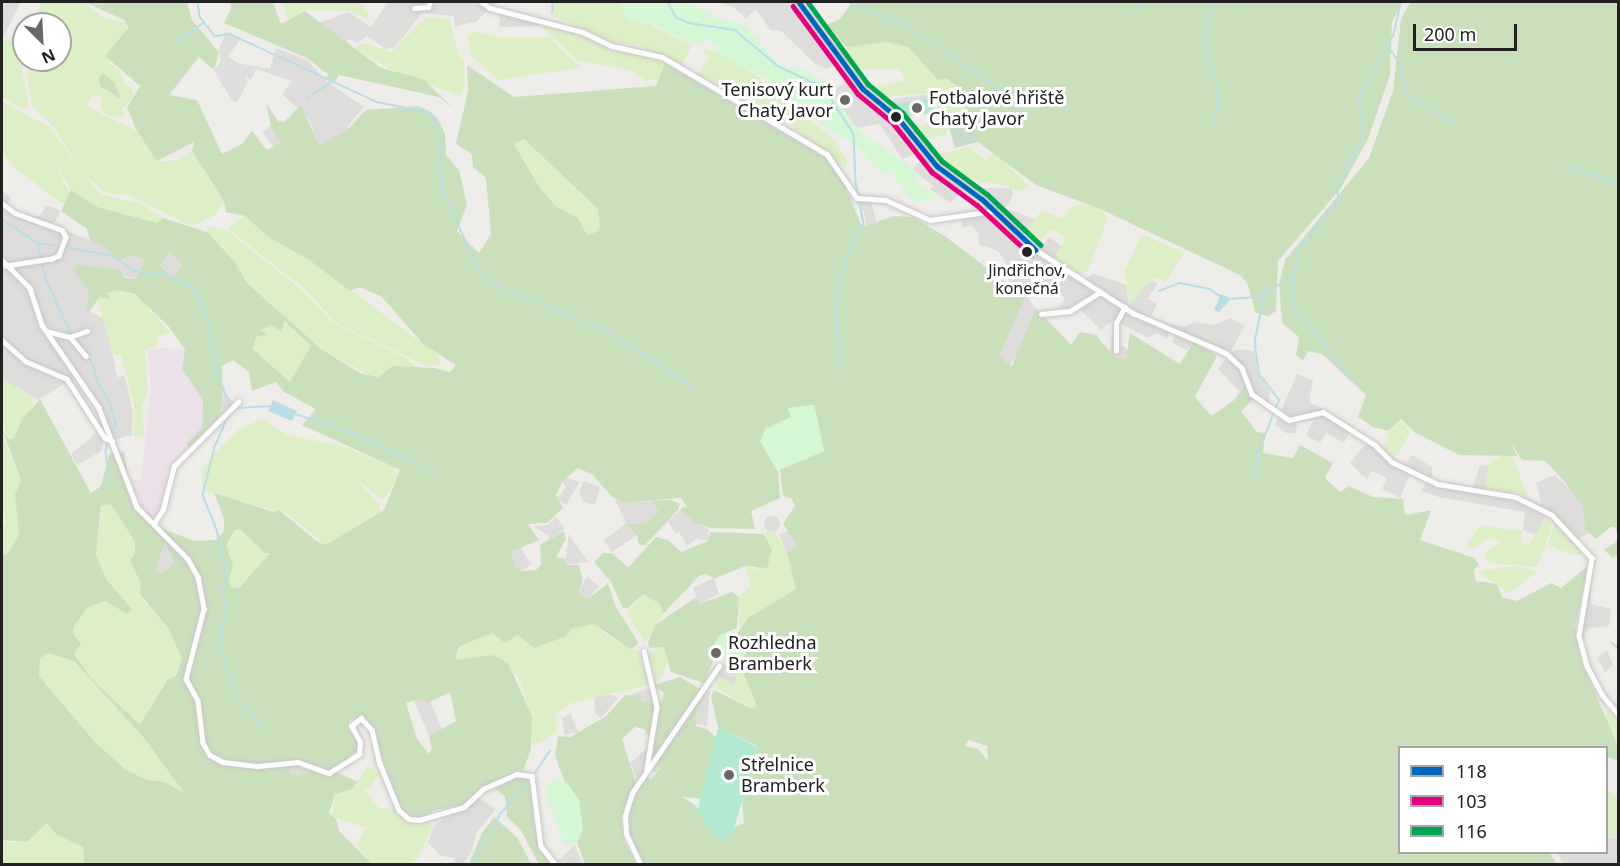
<!DOCTYPE html>
<meta charset="utf-8">
<style>
body{margin:0}
#map{position:relative;width:1620px;height:866px;overflow:hidden;background:#efedea;font-family:"Noto Sans",sans-serif}
div>[style]{position:absolute}
[style*='--x']{left:calc(var(--x)*1px);top:calc(var(--y)*1px);width:calc(var(--w)*1px);rotate:calc(var(--a)*1deg)}
.residential>*{inset:0;background:#dedddb}
.round{border-radius:50%}
.industrial>*{inset:0;background:#ede1e9}
.grass>*{inset:0;background:#ddefc6}
.forest>*{inset:0;background:#cae0bd}
.cemetery>*{inset:0;background:#c7dcc7}
.park>*{inset:0;background:#d6f7d6}
.pitch>*{inset:0;background:#b1ead1}
.water>*{inset:0;background:#badee6}
.stream>*{height:1.5px;margin:-0.75px;padding:0 0.75px;transform-origin:0.75px;border-radius:0.75px;background:#badee6}
.roads{filter:drop-shadow(0 0 2px #c8c7c6) drop-shadow(0 0 2px #c8c7c6)}
.minor>*{height:4.5px;margin:-2.25px;padding:0 2.25px;transform-origin:2.25px;border-radius:2.25px;background:#fdfcfc}
.bus-1>*{height:4.5px;margin:-2.25px;padding:0 2.25px;transform-origin:2.25px;border-radius:2.25px;background:#0065bd}
.bus-2>*{height:4.5px;margin:-2.25px;padding:0 2.25px;transform-origin:2.25px;border-radius:2.25px;background:#e5007d}
.bus-3>*{height:4.5px;margin:-2.25px;padding:0 2.25px;transform-origin:2.25px;border-radius:2.25px;background:#00a651}
.dots>*{width:16px;height:16px;translate:-50% -50%;box-sizing:border-box;border:3px solid #fff;border-radius:50%}
span{translate:-50% -50%;white-space:nowrap;text-align:center;line-height:1.15;-webkit-text-stroke:6px #fff;paint-order:stroke}
.bus-label{font-size:16px;color:#212121}
.poi-label{font-size:18px;color:#212121}
.right{translate:-100% -50%;text-align:right}
.left{translate:0 -50%;text-align:left}
.frame{position:absolute;inset:0;border:3px solid #212121;pointer-events:none}
.legend{position:absolute;left:1398px;top:746px;width:210px;height:108px;box-sizing:border-box;background:#fff;border:2px solid #a6a6a6;margin:0;padding:8px 10px;list-style:none;font-size:18px;color:#212121}
.legend li{display:flex;align-items:center;gap:12px;height:30px}
.legend b{width:30px;border:2px solid #a6a6a6}
.north{position:absolute;left:12px;top:12px;width:60px;height:60px;box-sizing:border-box;background:#fff;border:2px solid #a6a6a6;border-radius:50%;rotate:156deg;font-size:16px;font-weight:700;line-height:24px;text-align:center;color:#212121}
.north::after{content:'';display:block;margin:auto;width:21px;height:27px;background:#696867;clip-path:polygon(50% 0,100% 100%,50% 72%,0 100%)}
.scale{position:absolute;left:1413px;top:24px;width:104px;height:27px;box-sizing:border-box;border:3px solid #212121;border-top:0;padding-left:8px;font-size:18px;line-height:21px;white-space:nowrap;color:#212121;-webkit-text-stroke:4px #fff;paint-order:stroke}
</style>
<div id="map">
<div class="residential">
<i style="clip-path:polygon(2px 2px,21px 2px,2px 40px)"></i>
<i style="clip-path:polygon(388px 2px,496px 2px,476px 22px,455px 26px,454px 16px,422px 13px,395px 47px,386px 49px,367px 36px,357px 43px,349px 39px,344px 47px,319px 23px,348px 12px,371px 27px)"></i>
<i style="clip-path:polygon(715px 2px,801px 2px,831px 46px,836px 45px,852px 65px,847px 69px,887px 106px,895px 99px,933px 94px,936px 111px,899px 116px,935px 160px,970px 188px,1012px 188px,1013px 196px,1001px 215px,1009px 209px,1035px 219px,1022px 236px,1039px 250px,1049px 237px,1062px 246px,1054px 259px,1085px 280px,1093px 273px,1126px 285px,1129px 305px,1150px 281px,1158px 283px,1148px 299px,1157px 304px,1150px 318px,1184px 327px,1194px 322px,1213px 325px,1230px 318px,1245px 326px,1230px 353px,1239px 349px,1254px 351px,1258px 374px,1271px 392px,1266px 407px,1247px 390px,1243px 395px,1218px 369px,1227px 357px,1223px 353px,1195px 341px,1186px 350px,1172px 342px,1176px 333px,1170px 331px,1167px 339px,1157px 333px,1148px 338px,1118px 322px,1120px 344px,1133px 353px,1123px 364px,1109px 361px,1114px 320px,1101px 330px,1075px 305px,1065px 310px,1060px 306px,1065px 298px,1045px 286px,1042px 290px,1030px 286px,1025px 294px,1039px 313px,1028px 341px,1009px 366px,993px 354px,1006px 332px,1020px 290px,1004px 276px,1006px 262px,998px 251px,979px 244px,978px 232px,970px 225px,963px 228px,960px 214px,989px 209px,965px 188px,951px 203px,930px 189px,933px 186px,912px 169px,920px 162px,921px 152px,902px 159px,880px 124px,857px 128px,831px 92px,850px 79px,838px 63px,827px 69px,814px 63px,781px 31px,770px 30px,756px 9px,746px 18px,733px 7px)"></i>
<i style="clip-path:polygon(500px 12px,534px 17px,539px 26px,499px 27px)"></i>
<i style="clip-path:polygon(226px 32px,241px 39px,228px 56px,237px 63px,270px 69px,276px 48px,307px 60px,326px 81px,364px 107px,347px 127px,353px 131px,320px 148px,308px 118px,282px 94px,292px 81px,257px 69px,251px 79px,245px 77px,248px 81px,237px 103px,232px 101px,214px 70px,221px 61px,219px 49px)"></i>
<i style="clip-path:polygon(273px 124px,281px 144px,274px 147px,262px 132px)"></i>
<i style="clip-path:polygon(2px 191px,11px 198px,6px 206px,14px 211px,39px 217px,46px 205px,61px 211px,53px 225px,105px 247px,113px 255px,136px 255px,144px 260px,136px 279px,100px 268px,86px 309px,106px 320px,117px 377px,125px 376px,133px 413px,132px 435px,113px 440px,80px 374px,38px 400px,2px 379px)"></i>
<i style="clip-path:polygon(856px 199px,871px 201px,878px 228px,868px 231px,864px 212px)"></i>
<i style="clip-path:polygon(170px 252px,184px 265px,174px 278px,160px 265px)"></i>
<i style="clip-path:polygon(1297px 374px,1313px 380px,1309px 402px,1345px 421px,1393px 460px,1406px 465px,1411px 455px,1416px 457px,1432px 467px,1432px 479px,1444px 484px,1473px 488px,1480px 465px,1489px 466px,1484px 489px,1526px 497px,1542px 505px,1536px 483px,1555px 475px,1587px 506px,1592px 531px,1575px 541px,1547px 513px,1536px 536px,1523px 530px,1525px 512px,1439px 497px,1421px 491px,1427px 480px,1411px 472px,1400px 498px,1382px 489px,1387px 478px,1371px 471px,1367px 480px,1350px 463px,1367px 442px,1351px 430px,1344px 443px,1326px 433px,1320px 443px,1306px 435px,1314px 420px,1297px 422px,1296px 433px,1286px 433px,1275px 425px)"></i>
<i style="clip-path:polygon(225px 393px,234px 402px,218px 421px,223px 395px)"></i>
<i style="clip-path:polygon(99px 431px,104px 440px,101px 451px,77px 465px,71px 454px)"></i>
<i style="clip-path:polygon(564px 477px,580px 482px,566px 505px,557px 499px,566px 487px,559px 478px)"></i>
<i style="clip-path:polygon(584px 481px,600px 487px,595px 505px,583px 502px,579px 491px)"></i>
<i style="clip-path:polygon(614px 498px,625px 503px,652px 501px,658px 512px,645px 524px,627px 523px,637px 535px,612px 552px,604px 541px,626px 523px)"></i>
<i style="clip-path:polygon(684px 506px,694px 521px,709px 530px,708px 540px,696px 539px,687px 546px,679px 532px,676px 534px,668px 522px)"></i>
<i class="round" style="left:764px;top:516px;width:16px;height:16px"></i>
<i style="clip-path:polygon(556px 517px,565px 529px,547px 541px,549px 536px,533px 526px,548px 525px)"></i>
<i style="clip-path:polygon(798px 528px,797px 545px,787px 553px,779px 534px)"></i>
<i style="clip-path:polygon(569px 533px,572px 540px,589px 562px,565px 565px)"></i>
<i style="clip-path:polygon(164px 542px,174px 563px,163px 573px,154px 570px)"></i>
<i style="clip-path:polygon(521px 548px,531px 564px,522px 571px,515px 567px,511px 552px)"></i>
<i style="clip-path:polygon(587px 576px,599px 586px,587px 600px,578px 594px)"></i>
<i style="clip-path:polygon(714px 578px,719px 594px,697px 605px,694px 587px)"></i>
<i style="clip-path:polygon(1591px 582px,1591px 604px,1611px 609px,1609px 626px,1590px 628px,1582px 637px,1585px 595px)"></i>
<i style="clip-path:polygon(1607px 650px,1613px 665px,1605px 672px,1597px 658px)"></i>
<i style="clip-path:polygon(723px 663px,734px 672px,737px 680px,733px 688px,718px 675px)"></i>
<i style="clip-path:polygon(652px 687px,656px 705px,653px 762px,660px 768px,656px 773px,649px 767px,637px 781px,630px 763px,653px 743px,630px 695px)"></i>
<i style="clip-path:polygon(710px 689px,707px 726px,696px 724px,697px 709px)"></i>
<i style="clip-path:polygon(607px 694px,619px 697px,601px 718px,595px 713px,594px 698px)"></i>
<i style="clip-path:polygon(420px 699px,430px 701px,442px 729px,429px 736px,414px 700px)"></i>
<i style="clip-path:polygon(570px 713px,578px 732px,565px 735px,562px 719px)"></i>
<i style="clip-path:polygon(296px 763px,309px 768px,308px 774px,292px 775px,289px 767px)"></i>
<i style="clip-path:polygon(478px 798px,496px 809px,477px 832px,471px 853px,463px 864px,452px 864px,455px 858px,441px 856px,428px 842px,435px 824px)"></i>
<i style="clip-path:polygon(1618px 836px,1618px 864px,1562px 864px,1558px 854px,1606px 852px,1607px 839px)"></i>
<i style="clip-path:polygon(575px 845px,582px 864px,558px 864px,556px 863px)"></i>
</div>
<div class="industrial">
<i style="clip-path:polygon(164px 348px,185px 350px,182px 369px,203px 400px,202px 429px,168px 472px,158px 523px,139px 507px,127px 478px,141px 481px,151px 387px,148px 350px)"></i>
</div>
<div class="grass">
<i style="clip-path:polygon(40px 2px,85px 2px,100px 16px,128px 24px,124px 37px,105px 56px,120px 71px,126px 86px,132px 88px,134px 96px,123px 109px,124px 118px,108px 116px,100px 108px,102px 95px,91px 97px,86px 106px,137px 131px,159px 162px,178px 160px,192px 151px,224px 201px,214px 216px,194px 225px,182px 222px,131px 196px,104px 192px,79px 170px,102px 195px,140px 203px,163px 218px,157px 223px,97px 207px,71px 190px,50px 155px,72px 198px,62px 204px,11px 165px,2px 148px,2px 101px,51px 128px,79px 170px,56px 130px,32px 105px,25px 60px,60px 60px,60px 24px,36px 24px)"></i>
<i style="clip-path:polygon(282px 2px,357px 2px,370px 13px,366px 19px,350px 11px,305px 10px,288px 20px)"></i>
<i style="clip-path:polygon(554px 2px,621px 2px,645px 22px,691px 46px,688px 55px,681px 66px,640px 46px,609px 41px,549px 14px)"></i>
<i style="clip-path:polygon(426px 17px,449px 19px,459px 56px,464px 59px,465px 84px,460px 96px,400px 74px,359px 52px,356px 45px,368px 44px,391px 52px)"></i>
<i style="clip-path:polygon(544px 22px,584px 34px,600px 43px,652px 56px,666px 66px,658px 79px,646px 81px,634px 71px,577px 61px,541px 26px)"></i>
<i style="clip-path:polygon(474px 31px,502px 38px,549px 37px,581px 68px,498px 80px,470px 54px,468px 36px)"></i>
<i style="clip-path:polygon(14px 35px,23px 43px,22px 71px,29px 106px,24px 109px,2px 97px,2px 42px)"></i>
<i style="clip-path:polygon(891px 42px,908px 47px,935px 77px,952px 82px,960px 91px,968px 116px,949px 126px,945px 135px,919px 138px,913px 131px,916px 126px,939px 122px,935px 93px,885px 97px,875px 93px,868px 87px,906px 81px,900px 69px,854px 69px,855px 64px,844px 50px,851px 45px)"></i>
<i style="clip-path:polygon(705px 49px,719px 52px,761px 78px,766px 88px,834px 139px,847px 161px,846px 168px,794px 128px,788px 116px,753px 108px,725px 85px,694px 74px,700px 72px,709px 57px,702px 50px)"></i>
<i style="clip-path:polygon(524px 139px,598px 209px,600px 226px,596px 232px,587px 235px,582px 224px,557px 207px,541px 190px,513px 143px)"></i>
<i style="clip-path:polygon(968px 147px,986px 161px,994px 152px,1029px 186px,1019px 192px,1008px 186px,976px 181px,946px 164px,937px 155px)"></i>
<i style="clip-path:polygon(1084px 204px,1098px 208px,1108px 217px,1088px 271px,1080px 273px,1055px 258px,1066px 237px,1050px 229px,1043px 238px,1032px 241px,1028px 228px,1041px 211px,1062px 218px,1072px 206px)"></i>
<i style="clip-path:polygon(245px 216px,268px 237px,313px 262px,438px 355px,441px 365px,426px 366px,335px 322px,306px 290px,227px 228px)"></i>
<i style="clip-path:polygon(214px 227px,229px 232px,302px 290px,332px 322px,408px 359px,416px 367px,393px 366px,382px 376px,371px 376px,321px 349px,246px 282px,235px 262px,207px 232px,207px 227px)"></i>
<i style="clip-path:polygon(1142px 234px,1184px 253px,1166px 281px,1153px 277px,1130px 305px,1124px 272px)"></i>
<i style="clip-path:polygon(118px 290px,138px 296px,171px 333px,157px 337px,157px 346px,145px 350px,148px 389px,142px 407px,144px 436px,138px 437px,134px 436px,134px 405px,121px 355px,113px 355px,98px 302px,100px 296px)"></i>
<i style="clip-path:polygon(283px 321px,312px 346px,290px 382px,253px 349px,256px 337px,267px 335px,261px 330px,271px 325px,282px 332px)"></i>
<i style="clip-path:polygon(2px 378px,35px 400px,13px 439px,8px 439px,2px 423px)"></i>
<i style="clip-path:polygon(262px 419px,290px 436px,340px 445px,395px 468px,398px 478px,383px 500px,354px 477px,379px 504px,381px 511px,325px 545px,288px 514px,207px 492px,202px 486px,202px 471px,212px 456px,239px 429px)"></i>
<i style="clip-path:polygon(1400px 420px,1410px 432px,1394px 461px,1383px 449px,1389px 432px)"></i>
<i style="clip-path:polygon(2px 434px,21px 480px,15px 494px,19px 535px,8px 553px,2px 555px,2px 530px,6px 521px,2px 510px)"></i>
<i style="clip-path:polygon(1502px 456px,1512px 456px,1528px 496px,1484px 488px,1490px 462px)"></i>
<i style="clip-path:polygon(111px 504px,135px 542px,135px 554px,130px 560px,141px 584px,143px 600px,168px 628px,183px 658px,176px 676px,166px 680px,140px 725px,92px 679px,74px 653px,79px 640px,73px 633px,74px 626px,87px 608px,104px 601px,128px 604px,106px 579px,96px 555px,102px 506px)"></i>
<i style="clip-path:polygon(1546px 518px,1551px 522px,1550px 532px,1537px 567px,1489px 563px,1483px 554px,1500px 543px,1498px 539px,1485px 540px,1475px 549px,1466px 544px,1481px 525px,1523px 531px,1520px 542px,1529px 545px)"></i>
<i style="clip-path:polygon(1554px 522px,1559px 524px,1588px 554px,1573px 555px,1548px 545px)"></i>
<i style="clip-path:polygon(240px 529px,270px 553px,239px 588px,231px 587px,229px 579px,226px 545px,236px 530px)"></i>
<i style="clip-path:polygon(765px 531px,776px 533px,787px 553px,796px 589px,748px 618px,739px 630px,739px 597px,751px 585px,745px 566px,756px 570px,767px 538px)"></i>
<i style="clip-path:polygon(1515px 566px,1537px 572px,1509px 593px,1477px 571px)"></i>
<i style="clip-path:polygon(643px 594px,661px 604px,664px 612px,645px 643px,627px 612px)"></i>
<i style="clip-path:polygon(594px 623px,606px 635px,638px 651px,651px 684px,569px 704px,556px 715px,557px 732px,541px 742px,532px 744px,532px 716px,518px 677px,492px 655px,457px 661px,455px 657px,466px 641px,492px 633px,505px 643px,518px 635px,529px 644px,547px 644px,565px 637px,573px 628px)"></i>
<i style="clip-path:polygon(662px 645px,669px 659px,660px 679px,654px 681px,649px 654px)"></i>
<i style="clip-path:polygon(48px 653px,74px 661px,144px 738px,184px 794px,125px 769px,94px 741px,39px 676px,40px 658px)"></i>
<i style="clip-path:polygon(740px 666px,757px 706px,753px 709px,716px 688px,718px 683px,712px 681px,719px 669px,718px 675px,734px 687px,737px 680px,734px 672px)"></i>
<i style="clip-path:polygon(1607px 710px,1618px 718px,1618px 742px,1606px 719px)"></i>
<i style="clip-path:polygon(368px 766px,379px 774px,369px 789px,363px 788px,379px 808px,396px 809px,400px 816px,411px 822px,424px 821px,433px 825px,418px 858px,411px 864px,372px 864px,357px 845px,366px 828px,331px 816px,335px 795px,355px 787px)"></i>
<i style="clip-path:polygon(1606px 789px,1618px 798px,1618px 835px,1607px 838px)"></i>
<i style="clip-path:polygon(47px 823px,83px 847px,84px 864px,2px 864px,2px 840px,15px 843px,29px 838px)"></i>
</div>
<div class="forest">
<i style="clip-path:polygon(evenodd,85px 2px,187px 2px,192px 20px,219px 52px,214px 70px,199px 57px,169px 95px,197px 100px,222px 154px,242px 144px,252px 131px,267px 150px,281px 143px,271px 126px,266px 103px,278px 121px,284px 122px,301px 105px,319px 145px,346px 131px,366px 110px,417px 106px,428px 110px,438px 119px,445px 134px,446px 155px,459px 170px,467px 205px,457px 231px,479px 253px,491px 234px,486px 178px,473px 167px,472px 154px,456px 144px,468px 91px,467px 65px,514px 97px,656px 86px,665px 63px,837px 165px,862px 227px,894px 216px,913px 217px,946px 237px,1025px 297px,999px 356px,1012px 366px,1036px 308px,1071px 345px,1080px 332px,1096px 335px,1116px 358px,1126px 359px,1130px 333px,1180px 364px,1194px 341px,1217px 356px,1195px 397px,1211px 416px,1233px 401px,1244px 387px,1254px 399px,1241px 411px,1257px 432px,1265px 433px,1263px 453px,1293px 458px,1300px 445px,1333px 463px,1325px 478px,1340px 492px,1349px 486px,1373px 497px,1403px 499px,1405px 515px,1431px 510px,1420px 540px,1475px 558px,1479px 566px,1474px 569px,1476px 581px,1497px 584px,1502px 597px,1517px 601px,1551px 583px,1561px 588px,1589px 565px,1575px 625px,1581px 660px,1618px 746px,1618px 761px,1607px 757px,1606px 748px,1400px 748px,1400px 852px,1550px 853px,1556px 864px,643px 864px,628px 844px,625px 817px,646px 776px,651px 779px,661px 768px,653px 764px,705px 689px,708px 691px,697px 710px,696px 726px,707px 729px,721px 742px,704px 799px,682px 797px,694px 804px,718px 834px,744px 823px,742px 800px,758px 746px,718px 728px,711px 696px,714px 690px,752px 709px,757px 706px,739px 663px,745px 654px,744px 645px,735px 637px,748px 618px,796px 589px,787px 553px,797px 545px,783px 524px,795px 506px,791px 498px,783px 496px,780px 469px,824px 451px,814px 405px,789px 408px,792px 417px,771px 428px,760px 441px,778px 472px,780px 498px,751px 511px,755px 529px,711px 528px,695px 523px,681px 510px,687px 507px,681px 498px,624px 503px,611px 496px,593px 475px,578px 468px,563px 481px,556px 495px,563px 508px,547px 523px,528px 524px,539px 540px,511px 552px,516px 567px,521px 571px,536px 570px,541px 564px,540px 545px,564px 531px,566px 539px,556px 557px,565px 559px,566px 565px,579px 565px,583px 581px,578px 593px,588px 599px,608px 583px,616px 607px,638px 642px,636px 646px,630px 649px,594px 624px,573px 628px,565px 637px,534px 648px,518px 635px,505px 643px,492px 633px,460px 646px,455px 657px,457px 660px,492px 655px,508px 663px,532px 716px,531px 749px,523px 771px,483px 786px,463px 805px,435px 810px,419px 819px,404px 815px,400px 809px,373px 730px,360px 716px,350px 720px,348px 728px,357px 742px,358px 750px,338px 767px,339px 773px,358px 782px,352px 789px,335px 794px,329px 813px,336px 819px,339px 831px,372px 864px,84px 864px,83px 847px,56px 834px,47px 823px,27px 842px,2px 840px,2px 555px,8px 553px,19px 535px,15px 494px,21px 480px,2px 429px,8px 439px,13px 439px,23px 418px,40px 399px,91px 493px,101px 486px,109px 454px,124px 452px,133px 508px,149px 524px,195px 541px,215px 540px,224px 531px,224px 519px,214px 493px,274px 512px,279px 510px,319px 543px,327px 544px,384px 510px,400px 470px,302px 425px,316px 409px,284px 392px,276px 382px,252px 391px,249px 372px,233px 360px,222px 366px,223px 394px,218px 421px,192px 449px,186px 444px,202px 428px,203px 400px,182px 369px,185px 350px,169px 327px,135px 294px,117px 290px,106px 294px,110px 298px,108px 300px,100px 296px,90px 311px,86px 309px,89px 293px,74px 271px,77px 264px,119px 270px,125px 278px,136px 279px,144px 260px,136px 255px,117px 260px,105px 247px,90px 241px,87px 229px,61px 211px,71px 190px,97px 207px,157px 223px,163px 218px,207px 232px,235px 262px,246px 282px,321px 349px,360px 373px,378px 377px,393px 366px,435px 368px,450px 372px,456px 365px,424px 345px,382px 297px,360px 287px,350px 291px,308px 259px,268px 237px,245px 216px,226px 212px,224px 201px,192px 151px,194px 142px,157px 161px,137px 131px,127px 108px,140px 86px,105px 56px,129px 27px,124px 20px,85px 2px,524px 139px,598px 209px,600px 227px,596px 232px,587px 235px,578px 218px,557px 207px,541px 190px,514px 144px,524px 139px,85px 2px,170px 252px,183px 265px,173px 278px,160px 265px,170px 252px,85px 2px,284px 321px,311px 346px,290px 382px,253px 349px,256px 337px,267px 335px,261px 330px,271px 325px,282px 332px,284px 321px,85px 2px,111px 504px,135px 542px,135px 554px,130px 560px,141px 584px,140px 594px,168px 628px,182px 658px,176px 676px,167px 680px,140px 725px,92px 679px,74px 654px,81px 644px,73px 633px,74px 626px,87px 608px,104px 601px,128px 614px,132px 609px,106px 579px,96px 555px,101px 506px,111px 504px,85px 2px,240px 529px,265px 553px,270px 553px,239px 588px,231px 587px,229px 579px,233px 566px,226px 545px,235px 530px,240px 529px,85px 2px,165px 543px,174px 563px,163px 573px,155px 570px,165px 543px,85px 2px,48px 653px,74px 661px,144px 738px,184px 793px,165px 782px,148px 780px,125px 769px,94px 741px,39px 676px,40px 658px,48px 653px,85px 2px,450px 692px,456px 721px,429px 736px,432px 749px,429px 754px,417px 739px,406px 703px,420px 699px,430px 702px,450px 692px,85px 2px,969px 740px,987px 746px,988px 761px,978px 749px,965px 746px,969px 740px,85px 2px,296px 763px,309px 768px,308px 774px,292px 775px,289px 767px,296px 763px)"></i>
<i style="clip-path:polygon(230px 2px,273px 2px,281px 24px,305px 11px,381px 68px,423px 79px,454px 109px,439px 97px,339px 75px,335px 82px,324px 79px,329px 75px,307px 58px,224px 23px,231px 9px)"></i>
<i style="clip-path:polygon(852px 2px,1403px 2px,1392px 22px,1390px 75px,1368px 139px,1341px 188px,1278px 261px,1276px 311px,1268px 316px,1256px 313px,1247px 283px,1240px 275px,1098px 208px,1036px 185px,978px 142px,958px 87px,947px 79px,938px 80px,908px 47px,887px 42px,847px 47px,822px 27px,840px 19px)"></i>
<i style="clip-path:polygon(1410px 2px,1618px 2px,1618px 533px,1615px 527px,1611px 527px,1596px 539px,1586px 530px,1582px 504px,1557px 473px,1545px 461px,1522px 460px,1511px 443px,1517px 456px,1459px 455px,1414px 432px,1401px 419px,1388px 431px,1373px 427px,1358px 417px,1366px 395px,1322px 354px,1308px 351px,1303px 361px,1296px 355px,1299px 337px,1282px 323px,1279px 284px,1285px 260px,1369px 158px,1393px 91px,1401px 19px)"></i>
<i style="clip-path:polygon(104px 74px,114px 82px,121px 99px,100px 86px,99px 77px)"></i>
<i style="clip-path:polygon(671px 500px,680px 504px,678px 510px,645px 545px,639px 545px,637px 535px,626px 523px,645px 524px,658px 512px,652px 501px)"></i>
<i style="clip-path:polygon(710px 532px,764px 534px,772px 550px,767px 568px,745px 566px,714px 579px,707px 574px,699px 576px,663px 614px,660px 604px,643px 594px,628px 608px,623px 608px,611px 582px,594px 562px,603px 553px,612px 553px,628px 568px,656px 537px,668px 540px,681px 552px,708px 541px)"></i>
<i style="clip-path:polygon(1618px 541px,1618px 554px,1613px 558px,1604px 550px)"></i>
<i style="clip-path:polygon(732px 592px,739px 597px,737px 628px,719px 636px,710px 652px,714px 659px,704px 683px,671px 672px,664px 647px,649px 648px,648px 642px,655px 625px,695px 598px,699px 604px)"></i>
<i style="clip-path:polygon(680px 677px,700px 689px,650px 765px,652px 742px,644px 729px,635px 727px,622px 739px,636px 783px,621px 818px,625px 844px,637px 864px,585px 864px,577px 842px,583px 829px,555px 756px,558px 736px,570px 737px,606px 716px,625px 695px,641px 697px,641px 702px,661px 702px,664px 693px,654px 685px)"></i>
<i style="clip-path:polygon(519px 776px,533px 781px,534px 824px,542px 853px,553px 864px,539px 864px,520px 829px,507px 817px,505px 797px,494px 788px)"></i>
<i style="clip-path:polygon(494px 817px,517px 837px,531px 864px,469px 864px,482px 833px)"></i>
</div>
<div class="cemetery">
<i style="clip-path:polygon(973px 122px,978px 142px,955px 148px,949px 127px)"></i>
</div>
<div class="park">
<i style="clip-path:polygon(618px 2px,690px 2px,718px 19px,744px 25px,752px 35px,758px 35px,761px 45px,782px 66px,805px 70px,832px 85px,830px 91px,856px 128px,913px 168px,921px 187px,941px 197px,915px 203px,888px 171px,883px 173px,875px 168px,858px 147px,769px 91px,773px 82px,717px 53px,718px 47px,704px 39px,701px 45px,687px 42px,653px 24px,629px 21px)"></i>
<i style="clip-path:polygon(814px 405px,824px 451px,777px 471px,760px 441px,765px 429px,791px 417px,788px 408px)"></i>
<i style="clip-path:polygon(729px 631px,744px 645px,745px 654px,731px 673px,721px 654px,714px 659px,710px 652px,719px 636px)"></i>
<i style="clip-path:polygon(554px 778px,567px 783px,579px 800px,583px 829px,574px 845px,564px 844px,545px 793px)"></i>
</div>
<div class="pitch">
<i style="clip-path:polygon(932px 98px,935px 112px,902px 118px,899px 104px)"></i>
<i style="clip-path:polygon(718px 728px,758px 747px,733px 832px,720px 841px,697px 812px)"></i>
</div>
<div class="water">
<i style="clip-path:polygon(1221px 294px,1231px 299px,1219px 312px,1214px 310px)"></i>
<i style="clip-path:polygon(273px 400px,297px 411px,292px 421px,268px 411px)"></i>
</div>
<div class="stream">
<i style="--x:198;--y:2;--w:15;--a:82"></i>
<i style="--x:200;--y:17;--w:24;--a:52"></i>
<i style="--x:215;--y:36;--w:15;--a:-8"></i>
<i style="--x:230;--y:34;--w:162;--a:24.8"></i>
<i style="--x:377;--y:102;--w:55;--a:11.5"></i>
<i style="--x:431;--y:113;--w:17;--a:62"></i>
<i style="--x:439;--y:128;--w:62;--a:86.3"></i>
<i style="--x:443;--y:190;--w:83;--a:65.9"></i>
<i style="--x:477;--y:266;--w:26;--a:47"></i>
<i style="--x:495;--y:285;--w:119;--a:22.2"></i>
<i style="--x:605;--y:330;--w:106;--a:32.6"></i>
<i style="--x:553;--y:2;--w:10;--a:90"></i>
<i style="--x:668;--y:2;--w:17;--a:62"></i>
<i style="--x:676;--y:17;--w:14;--a:25"></i>
<i style="--x:689;--y:23;--w:47;--a:8.7"></i>
<i style="--x:735;--y:30;--w:56;--a:39.9"></i>
<i style="--x:778;--y:66;--w:51;--a:25.6"></i>
<i style="--x:824;--y:88;--w:55;--a:56.9"></i>
<i style="--x:854;--y:134;--w:48;--a:87.6"></i>
<i style="--x:856;--y:182;--w:43;--a:79.2"></i>
<i style="--x:864;--y:224;--w:28;--a:120"></i>
<i style="--x:850;--y:248;--w:35;--a:106"></i>
<i style="--x:840;--y:282;--w:27;--a:98"></i>
<i style="--x:836;--y:309;--w:62;--a:85.4"></i>
<i style="--x:849;--y:2;--w:63;--a:22.5"></i>
<i style="--x:907;--y:26;--w:90;--a:33.7"></i>
<i style="--x:982;--y:76;--w:54;--a:39"></i>
<i style="--x:1213;--y:2;--w:41;--a:101.3"></i>
<i style="--x:1205;--y:42;--w:52;--a:75.4"></i>
<i style="--x:1218;--y:92;--w:32;--a:95"></i>
<i style="--x:1230;--y:2;--w:8;--a:60"></i>
<i style="--x:1133;--y:11;--w:13;--a:-42"></i>
<i style="--x:177;--y:42;--w:32;--a:-36"></i>
<i style="--x:1388;--y:46;--w:19;--a:54"></i>
<i style="--x:1399;--y:61;--w:35;--a:74"></i>
<i style="--x:1409;--y:95;--w:54;--a:32.2"></i>
<i style="--x:306;--y:99;--w:34;--a:-34"></i>
<i style="--x:1566;--y:166;--w:55;--a:18.1"></i>
<i style="--x:2;--y:219;--w:43;--a:33.7"></i>
<i style="--x:38;--y:243;--w:22;--a:8"></i>
<i style="--x:38;--y:244;--w:39;--a:77"></i>
<i style="--x:47;--y:282;--w:58;--a:64.3"></i>
<i style="--x:65;--y:247;--w:49;--a:10.6"></i>
<i style="--x:113;--y:256;--w:27;--a:34"></i>
<i style="--x:135;--y:271;--w:28;--a:4"></i>
<i style="--x:163;--y:273;--w:35;--a:25"></i>
<i style="--x:195;--y:288;--w:32;--a:68"></i>
<i style="--x:207;--y:318;--w:52;--a:80"></i>
<i style="--x:216;--y:369;--w:41;--a:68.5"></i>
<i style="--x:1294;--y:278;--w:32;--a:90"></i>
<i style="--x:1294;--y:310;--w:39;--a:46"></i>
<i style="--x:1321;--y:338;--w:49;--a:54.1"></i>
<i style="--x:1159;--y:291;--w:22;--a:-21"></i>
<i style="--x:1180;--y:283;--w:31;--a:11"></i>
<i style="--x:1210;--y:289;--w:12;--a:35"></i>
<i style="--x:1229;--y:299;--w:28;--a:-4"></i>
<i style="--x:1257;--y:297;--w:9;--a:-32"></i>
<i style="--x:75;--y:338;--w:32;--a:55"></i>
<i style="--x:93;--y:364;--w:20;--a:75"></i>
<i style="--x:98;--y:383;--w:26;--a:59"></i>
<i style="--x:111;--y:405;--w:20;--a:75"></i>
<i style="--x:116;--y:424;--w:13;--a:113"></i>
<i style="--x:235;--y:408;--w:37;--a:-3"></i>
<i style="--x:231;--y:411;--w:39;--a:114"></i>
<i style="--x:215;--y:447;--w:49;--a:104"></i>
<i style="--x:203;--y:495;--w:37;--a:68"></i>
<i style="--x:217;--y:529;--w:52;--a:78.9"></i>
<i style="--x:227;--y:580;--w:11;--a:117"></i>
<i style="--x:222;--y:590;--w:17;--a:77"></i>
<i style="--x:226;--y:607;--w:42;--a:98.1"></i>
<i style="--x:220;--y:649;--w:51;--a:69.4"></i>
<i style="--x:238;--y:697;--w:42;--a:49.8"></i>
<i style="--x:296;--y:414;--w:58;--a:19.1"></i>
<i style="--x:351;--y:433;--w:94;--a:23.8"></i>
<i style="--x:109;--y:440;--w:11;--a:105"></i>
<i style="--x:106;--y:451;--w:32;--a:83"></i>
<i style="--x:1256;--y:478;--w:25;--a:-85"></i>
<i style="--x:1258;--y:453;--w:57;--a:-68.4"></i>
<i style="--x:1279;--y:400;--w:33;--a:-128"></i>
<i style="--x:1259;--y:374;--w:18;--a:-99"></i>
<i style="--x:1256;--y:356;--w:16;--a:-94"></i>
<i style="--x:1255;--y:340;--w:49;--a:-78.2"></i>
<i style="--x:1265;--y:292;--w:33;--a:-27"></i>
<i style="--x:1294;--y:277;--w:28;--a:-82"></i>
<i style="--x:1298;--y:249;--w:63;--a:-49.5"></i>
<i style="--x:1339;--y:201;--w:15;--a:-101"></i>
<i style="--x:1336;--y:186;--w:43;--a:-59.3"></i>
<i style="--x:1358;--y:149;--w:18;--a:-74"></i>
<i style="--x:1363;--y:132;--w:35;--a:-97"></i>
<i style="--x:1359;--y:97;--w:70;--a:-60.9"></i>
<i style="--x:1393;--y:36;--w:35;--a:-77"></i>
<i style="--x:1612;--y:643;--w:8;--a:40"></i>
<i style="--x:533;--y:776;--w:30;--a:-56"></i>
<i style="--x:473;--y:864;--w:58;--a:-61.2"></i>
<i style="--x:501;--y:813;--w:45;--a:-48.6"></i>
</div>
<div class="roads">
<div class="minor">
<i style="--x:482;--y:2;--w:10;--a:37"></i>
<i style="--x:490;--y:8;--w:96;--a:14.5"></i>
<i style="--x:583;--y:32;--w:32;--a:26"></i>
<i style="--x:612;--y:46;--w:51;--a:12.4"></i>
<i style="--x:662;--y:57;--w:191;--a:30.5"></i>
<i style="--x:827;--y:154;--w:53;--a:55.7"></i>
<i style="--x:857;--y:198;--w:29;--a:4"></i>
<i style="--x:886;--y:200;--w:48;--a:24.4"></i>
<i style="--x:930;--y:220;--w:65;--a:-8"></i>
<i style="--x:799;--y:2;--w:108;--a:53.7"></i>
<i style="--x:863;--y:89;--w:45;--a:39.6"></i>
<i style="--x:898;--y:118;--w:62;--a:50.9"></i>
<i style="--x:937;--y:166;--w:56;--a:36.3"></i>
<i style="--x:982;--y:199;--w:74;--a:43.4"></i>
<i style="--x:1036;--y:250;--w:116;--a:33"></i>
<i style="--x:1133;--y:313;--w:101;--a:23.3"></i>
<i style="--x:1226;--y:353;--w:22;--a:43"></i>
<i style="--x:1242;--y:368;--w:28;--a:69"></i>
<i style="--x:1252;--y:394;--w:45;--a:35.1"></i>
<i style="--x:1289;--y:420;--w:35;--a:-13"></i>
<i style="--x:1323;--y:412;--w:62;--a:32.4"></i>
<i style="--x:1375;--y:445;--w:24;--a:45"></i>
<i style="--x:1392;--y:462;--w:51;--a:25.6"></i>
<i style="--x:1438;--y:484;--w:79;--a:9.5"></i>
<i style="--x:1516;--y:497;--w:40;--a:26.6"></i>
<i style="--x:1552;--y:515;--w:59;--a:47.1"></i>
<i style="--x:1592;--y:558;--w:79;--a:99.5"></i>
<i style="--x:1579;--y:636;--w:31;--a:75"></i>
<i style="--x:1587;--y:666;--w:34;--a:62"></i>
<i style="--x:1603;--y:696;--w:23;--a:50"></i>
<i style="--x:414;--y:8;--w:14;--a:-4"></i>
<i style="--x:428;--y:7;--w:5;--a:-68"></i>
<i style="--x:2;--y:203;--w:16;--a:38"></i>
<i style="--x:15;--y:213;--w:50;--a:19.9"></i>
<i style="--x:62;--y:230;--w:8;--a:60"></i>
<i style="--x:66;--y:237;--w:20;--a:110"></i>
<i style="--x:59;--y:256;--w:8;--a:157"></i>
<i style="--x:52;--y:259;--w:47;--a:171.3"></i>
<i style="--x:2;--y:260;--w:40;--a:45"></i>
<i style="--x:30;--y:288;--w:39;--a:72"></i>
<i style="--x:42;--y:325;--w:101;--a:55.5"></i>
<i style="--x:99;--y:408;--w:106;--a:69"></i>
<i style="--x:137;--y:507;--w:73;--a:45.6"></i>
<i style="--x:188;--y:559;--w:21;--a:61"></i>
<i style="--x:198;--y:577;--w:33;--a:79"></i>
<i style="--x:204;--y:609;--w:72;--a:104.4"></i>
<i style="--x:186;--y:679;--w:25;--a:61"></i>
<i style="--x:198;--y:701;--w:42;--a:83.2"></i>
<i style="--x:203;--y:743;--w:14;--a:60"></i>
<i style="--x:210;--y:755;--w:15;--a:28"></i>
<i style="--x:223;--y:762;--w:35;--a:7"></i>
<i style="--x:258;--y:766;--w:40;--a:-5.7"></i>
<i style="--x:298;--y:762;--w:33;--a:20"></i>
<i style="--x:329;--y:773;--w:36;--a:-32"></i>
<i style="--x:359;--y:754;--w:12;--a:-85"></i>
<i style="--x:360;--y:742;--w:18;--a:-119"></i>
<i style="--x:351;--y:726;--w:13;--a:-39"></i>
<i style="--x:361;--y:718;--w:16;--a:47"></i>
<i style="--x:372;--y:730;--w:35;--a:77"></i>
<i style="--x:380;--y:764;--w:50;--a:67.6"></i>
<i style="--x:399;--y:810;--w:13;--a:42"></i>
<i style="--x:409;--y:819;--w:10;--a:6"></i>
<i style="--x:419;--y:820;--w:47;--a:-16.1"></i>
<i style="--x:464;--y:807;--w:26;--a:-43"></i>
<i style="--x:483;--y:789;--w:37;--a:-24"></i>
<i style="--x:517;--y:774;--w:15;--a:8"></i>
<i style="--x:532;--y:776;--w:71;--a:82.7"></i>
<i style="--x:541;--y:846;--w:23;--a:52"></i>
<i style="--x:1041;--y:314;--w:29;--a:-6"></i>
<i style="--x:1070;--y:311;--w:36;--a:-32"></i>
<i style="--x:46;--y:331;--w:25;--a:14"></i>
<i style="--x:70;--y:337;--w:18;--a:-19"></i>
<i style="--x:70;--y:337;--w:25;--a:50"></i>
<i style="--x:2;--y:340;--w:31;--a:42"></i>
<i style="--x:25;--y:361;--w:46;--a:23.2"></i>
<i style="--x:67;--y:379;--w:70;--a:57.2"></i>
<i style="--x:105;--y:438;--w:8;--a:23"></i>
<i style="--x:1116;--y:351;--w:28;--a:-90"></i>
<i style="--x:1116;--y:323;--w:18;--a:-61"></i>
<i style="--x:155;--y:522;--w:15;--a:-58"></i>
<i style="--x:163;--y:509;--w:44;--a:-75.7"></i>
<i style="--x:174;--y:466;--w:91;--a:-45"></i>
<i style="--x:644;--y:651;--w:57;--a:76.9"></i>
<i style="--x:657;--y:707;--w:63;--a:99.2"></i>
<i style="--x:640;--y:864;--w:33;--a:-115"></i>
<i style="--x:626;--y:834;--w:18;--a:-93"></i>
<i style="--x:625;--y:816;--w:24;--a:-73"></i>
<i style="--x:632;--y:793;--w:154;--a:-55.6"></i>
</div>
</div>
<div class="bus-1">
<i style="--x:799;--y:2;--w:108;--a:53.7"></i>
<i style="--x:863;--y:89;--w:45;--a:39.6"></i>
<i style="--x:898;--y:118;--w:62;--a:50.9"></i>
<i style="--x:937;--y:166;--w:56;--a:36.3"></i>
<i style="--x:982;--y:199;--w:74;--a:43.4"></i>
</div>
<div class="bus-2">
<i style="--x:793;--y:6;--w:109;--a:53.5"></i>
<i style="--x:858;--y:94;--w:45;--a:39.6"></i>
<i style="--x:893;--y:123;--w:63;--a:51.5"></i>
<i style="--x:932;--y:172;--w:56;--a:36.3"></i>
<i style="--x:977;--y:205;--w:74;--a:42.8"></i>
</div>
<div class="bus-3">
<i style="--x:808;--y:2;--w:102;--a:53.8"></i>
<i style="--x:868;--y:84;--w:45;--a:39.6"></i>
<i style="--x:903;--y:113;--w:62;--a:50.9"></i>
<i style="--x:942;--y:161;--w:56;--a:36.3"></i>
<i style="--x:987;--y:194;--w:74;--a:43.4"></i>
</div>
<div class="dots">
<i style="left:845px;top:100px;background:#696867"></i>
<i style="left:917px;top:108px;background:#696867"></i>
<i style="left:896px;top:117px;background:#212121"></i>
<i style="left:1027px;top:252px;background:#212121"></i>
<i style="left:716px;top:653px;background:#696867"></i>
<i style="left:729px;top:775px;background:#696867"></i>
</div>
<div class="bus-label">
<span style="left:1027px;top:279px">Jindřichov,<br>konečná</span>
</div>
<div class="poi-label">
<span class="right" style="left:833px;top:100px">Tenisový kurt<br>Chaty Javor</span>
<span class="left" style="left:929px;top:108px">Fotbalové hřiště<br>Chaty Javor</span>
<span class="left" style="left:728px;top:653px">Rozhledna<br>Bramberk</span>
<span class="left" style="left:741px;top:775px">Střelnice<br>Bramberk</span>
</div>
<div class="frame"></div>
<ul class="legend">
<li><b style="height:8px;background:#0065bd"></b>118</li>
<li><b style="height:8px;background:#e5007d"></b>103</li>
<li><b style="height:8px;background:#00a651"></b>116</li>
</ul>
<div class="north">N</div>
<div class="scale">200 m</div>
</div>
